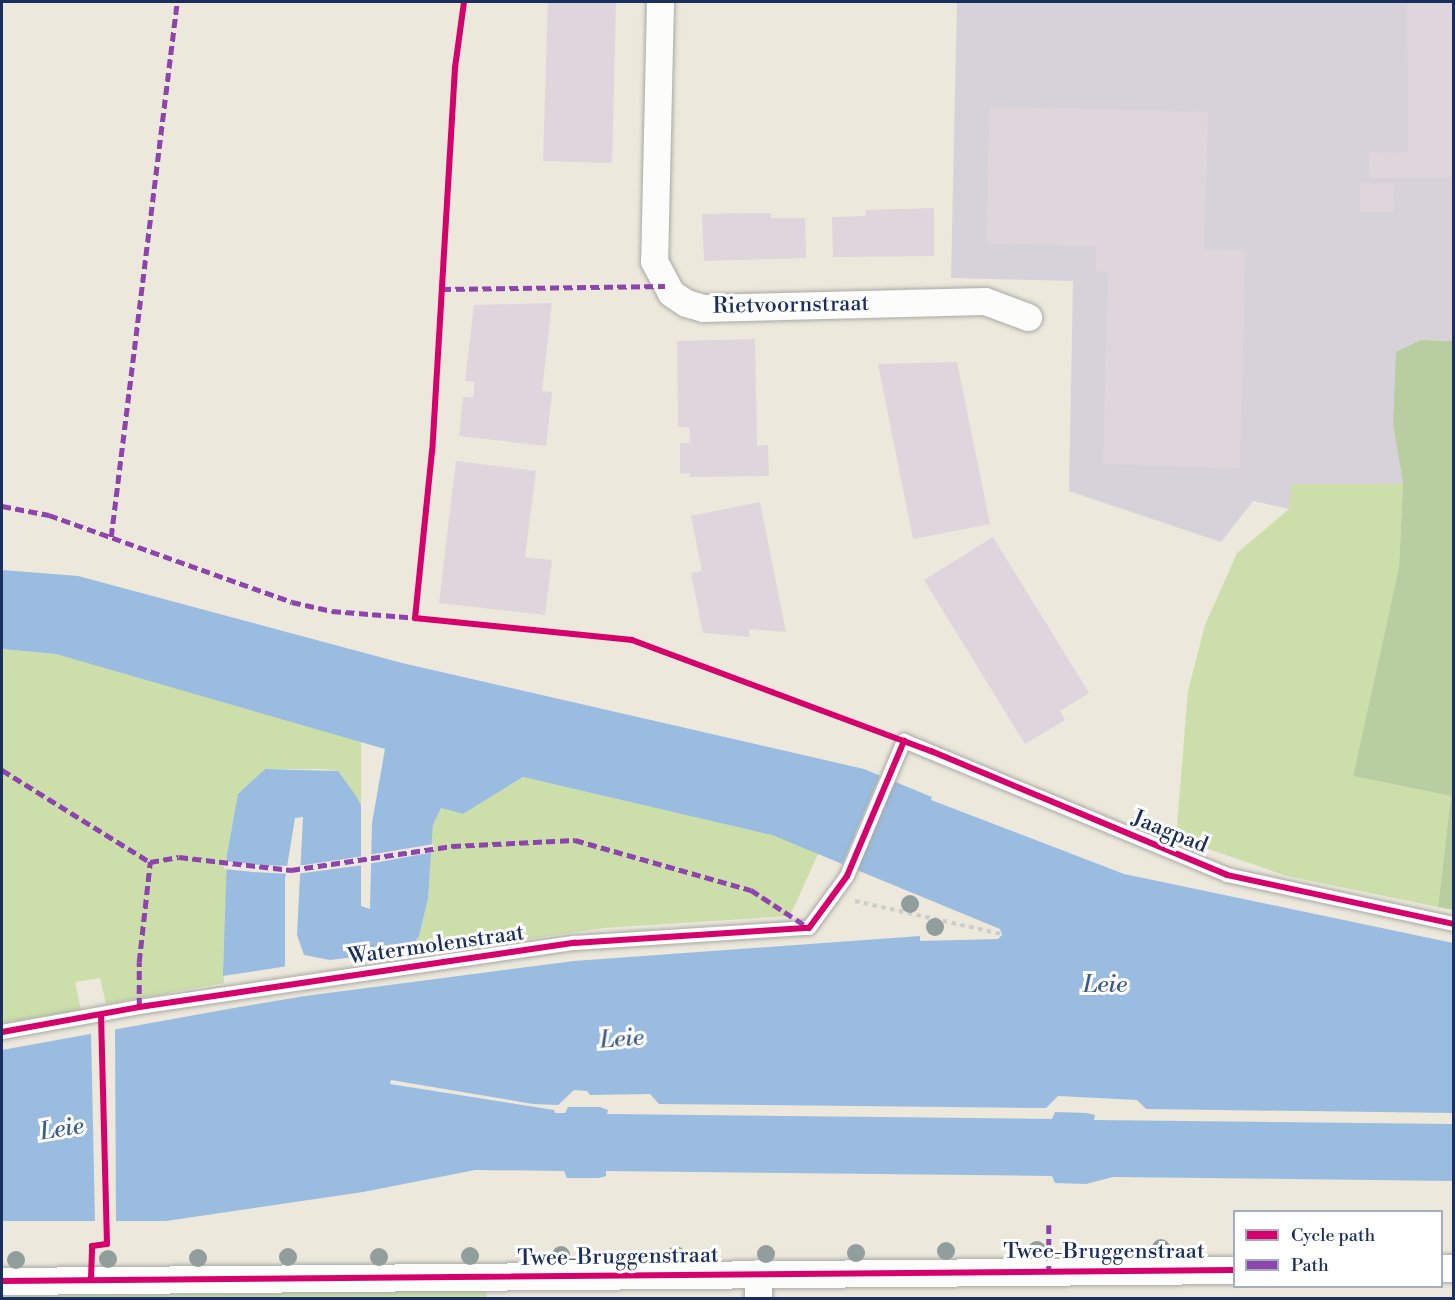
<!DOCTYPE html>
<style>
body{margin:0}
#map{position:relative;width:1455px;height:1300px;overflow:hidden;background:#ece8db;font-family:"Libre Bodoni",serif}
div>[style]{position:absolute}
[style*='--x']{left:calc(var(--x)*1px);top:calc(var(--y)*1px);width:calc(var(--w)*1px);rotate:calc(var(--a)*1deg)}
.industrial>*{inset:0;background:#d7d2da}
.green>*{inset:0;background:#ccdfaa}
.forest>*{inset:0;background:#b8cea0}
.water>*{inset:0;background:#9abce0}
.pier>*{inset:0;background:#ece8db}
.building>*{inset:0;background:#ded6dc}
.path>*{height:4px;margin-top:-2px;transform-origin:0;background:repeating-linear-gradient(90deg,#cccdcd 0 4.5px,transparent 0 9px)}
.roads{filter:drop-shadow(0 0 2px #a8a9a7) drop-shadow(0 0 2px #a8a9a7)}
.lane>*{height:14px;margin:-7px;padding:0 7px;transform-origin:7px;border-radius:7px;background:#fcfcfa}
.street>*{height:27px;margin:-13.5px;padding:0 13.5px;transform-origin:13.5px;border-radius:13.5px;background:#fcfcfa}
.quiet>*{height:4.5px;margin-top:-2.25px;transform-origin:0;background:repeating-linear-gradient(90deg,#8e44ad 0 9px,transparent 0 13.5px)}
.cycleway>*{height:6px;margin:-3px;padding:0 3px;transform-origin:3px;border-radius:3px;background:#d6006c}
.trees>*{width:18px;height:18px;margin:-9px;border-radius:50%;background:#929e9c}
span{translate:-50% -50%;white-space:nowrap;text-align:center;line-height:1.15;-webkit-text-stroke:6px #fff;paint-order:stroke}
.street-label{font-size:22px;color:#1b2f5e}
.water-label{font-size:24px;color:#3b5a8c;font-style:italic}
.frame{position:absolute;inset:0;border:3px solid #1b2f5e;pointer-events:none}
.legend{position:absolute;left:1233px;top:1210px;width:210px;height:78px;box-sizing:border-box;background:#fff;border:2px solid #a4acbf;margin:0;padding:8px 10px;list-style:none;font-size:18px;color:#1b2f5e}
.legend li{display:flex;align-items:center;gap:12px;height:30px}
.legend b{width:30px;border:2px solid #a4acbf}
</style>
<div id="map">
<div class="industrial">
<i style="clip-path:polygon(957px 2px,1453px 2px,1453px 341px,1421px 340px,1393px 425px,1403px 484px,1292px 484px,1289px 509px,1253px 501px,1221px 542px,1069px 491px,1073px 281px,951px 278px)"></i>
</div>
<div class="green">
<i style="clip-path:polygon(1291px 484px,1403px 484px,1399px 567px,1353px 776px,1451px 796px,1438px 907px,1287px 876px,1176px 838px,1188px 691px,1205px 625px,1237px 553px,1289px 509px)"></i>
<i style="clip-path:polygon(2px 649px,56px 654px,361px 741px,361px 805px,338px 771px,321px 769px,265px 769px,238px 794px,227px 854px,224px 983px,106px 1004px,100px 978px,75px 982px,81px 1010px,2px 1023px)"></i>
<i style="clip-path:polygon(523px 777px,772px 835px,819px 852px,790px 916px,603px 928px,447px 951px,409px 950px,419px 936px,428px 899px,433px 825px,441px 808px,463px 814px)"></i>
<i style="clip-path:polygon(486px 1287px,487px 1298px,2px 1298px,2px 1291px,182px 1294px)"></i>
</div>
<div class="forest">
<i style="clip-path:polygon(1421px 340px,1453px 341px,1453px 910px,1438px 907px,1451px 796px,1353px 776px,1399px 567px,1403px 484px,1393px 425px,1396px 352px)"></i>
</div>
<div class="water">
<i style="clip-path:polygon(evenodd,2px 570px,78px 576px,402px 663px,864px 769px,932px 797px,931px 800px,1124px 874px,1453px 943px,1453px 1113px,1146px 1109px,1137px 1100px,1058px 1096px,1046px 1108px,659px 1104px,650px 1094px,590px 1095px,587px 1091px,574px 1090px,558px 1105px,533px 1104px,391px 1080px,390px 1084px,554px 1110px,555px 1113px,565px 1113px,568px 1107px,600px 1107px,608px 1110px,607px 1114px,1052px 1119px,1055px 1112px,1087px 1113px,1095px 1115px,1094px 1120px,1453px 1124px,1453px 1181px,1113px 1177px,1086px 1184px,1055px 1183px,1052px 1176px,606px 1171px,606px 1176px,599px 1178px,567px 1178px,564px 1171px,475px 1170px,363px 1192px,166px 1221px,2px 1221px,2px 1050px,228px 1009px,223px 976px,227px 854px,238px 794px,265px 769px,338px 771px,354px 793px,361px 805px,361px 906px,370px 909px,372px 823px,385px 749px,56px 654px,2px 649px,2px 570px,523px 777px,772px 835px,1000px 929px,1002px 935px,998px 939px,920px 941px,920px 936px,574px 961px,290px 998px,285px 965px,285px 879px,295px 818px,303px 817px,297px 935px,304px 955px,330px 960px,409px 950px,419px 936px,428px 899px,433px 825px,441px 808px,463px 814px,523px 777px)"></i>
</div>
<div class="pier">
<i style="clip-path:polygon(881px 773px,895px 778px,855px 871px,842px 865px)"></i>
<i style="clip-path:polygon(434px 844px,434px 852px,368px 864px,368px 855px)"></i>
<i style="clip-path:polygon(364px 856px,364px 865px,296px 874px,297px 866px)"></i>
<i style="clip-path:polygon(224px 861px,260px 865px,290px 866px,289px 874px,253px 872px,224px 869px)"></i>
<i style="clip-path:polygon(288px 966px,293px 995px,299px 997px,228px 1009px,223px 976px)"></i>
<i style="clip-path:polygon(111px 1027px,115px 1028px,116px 1223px,95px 1223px,91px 1031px)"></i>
</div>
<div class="building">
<i style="clip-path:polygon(548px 2px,616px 2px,612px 163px,543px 161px)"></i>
<i style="clip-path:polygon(1407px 2px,1454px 2px,1454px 177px,1370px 178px,1369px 153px,1408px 152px)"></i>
<i style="clip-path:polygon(990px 107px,1208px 112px,1204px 249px,1245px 250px,1240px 468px,1103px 464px,1108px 272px,1096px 271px,1096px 246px,986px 243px)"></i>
<i style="clip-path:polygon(1360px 183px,1393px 183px,1394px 212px,1360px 212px)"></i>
<i style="clip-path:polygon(934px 208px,934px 256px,833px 257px,832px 217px,865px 216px,866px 210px)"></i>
<i style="clip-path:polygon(771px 213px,771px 218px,805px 218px,806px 258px,704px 261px,702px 214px)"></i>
<i style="clip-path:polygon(552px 303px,542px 391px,552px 392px,546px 446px,459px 436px,463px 397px,473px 398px,475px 382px,465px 381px,474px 305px)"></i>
<i style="clip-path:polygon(755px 339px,757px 446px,768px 445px,769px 476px,690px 477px,690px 473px,680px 474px,680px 443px,690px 443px,689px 427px,678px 427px,677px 341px)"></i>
<i style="clip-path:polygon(957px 362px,990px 524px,913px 539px,878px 364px)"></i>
<i style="clip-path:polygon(456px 461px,536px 471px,525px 557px,552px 560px,545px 615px,439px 603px)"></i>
<i style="clip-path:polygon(760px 502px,786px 632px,749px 629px,749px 637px,703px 633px,691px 573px,702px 571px,691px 516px)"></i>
<i style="clip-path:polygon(993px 537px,1089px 693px,1060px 711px,1065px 720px,1025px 744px,924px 580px)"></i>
</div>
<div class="path">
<i style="--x:855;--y:901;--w:150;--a:12.7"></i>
</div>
<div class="roads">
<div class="lane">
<i style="--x:2;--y:1032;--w:139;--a:-10.3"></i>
<i style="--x:139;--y:1007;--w:440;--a:-8.4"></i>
<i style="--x:574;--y:943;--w:235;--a:-3.7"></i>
<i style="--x:809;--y:928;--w:64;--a:-53.8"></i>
<i style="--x:847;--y:876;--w:147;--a:-67.1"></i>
<i style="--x:904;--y:741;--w:350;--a:22.5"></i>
<i style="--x:1227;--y:875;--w:232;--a:12.2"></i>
</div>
<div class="street">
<i style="--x:660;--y:2;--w:259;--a:91.3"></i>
<i style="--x:654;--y:261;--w:36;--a:62"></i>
<i style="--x:671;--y:293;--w:18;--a:34"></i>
<i style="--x:686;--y:303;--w:18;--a:16"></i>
<i style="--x:703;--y:308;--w:282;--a:-1.4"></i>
<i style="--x:985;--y:301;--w:46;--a:20.4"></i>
<i style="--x:1442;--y:1268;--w:12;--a:0"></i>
<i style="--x:758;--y:1273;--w:25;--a:90"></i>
<i style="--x:2;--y:1281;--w:1232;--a:-0.51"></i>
</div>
</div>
<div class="quiet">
<i style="--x:442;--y:289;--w:223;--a:-0.8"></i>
<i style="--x:2;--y:506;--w:48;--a:10.8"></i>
<i style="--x:49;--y:515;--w:258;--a:19.7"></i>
<i style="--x:292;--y:602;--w:41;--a:12.7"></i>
<i style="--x:332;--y:611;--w:87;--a:4.6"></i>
<i style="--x:111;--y:537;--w:539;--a:-82.97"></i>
<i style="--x:2;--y:770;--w:174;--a:31.9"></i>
<i style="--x:150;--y:862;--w:29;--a:-10"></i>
<i style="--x:179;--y:857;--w:113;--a:6.6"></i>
<i style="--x:291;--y:870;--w:163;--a:-8.5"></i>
<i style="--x:452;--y:846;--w:123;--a:-2.8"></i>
<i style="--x:575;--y:840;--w:183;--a:15.9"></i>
<i style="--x:751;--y:890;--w:69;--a:33.2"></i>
<i style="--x:139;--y:1007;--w:45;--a:-90"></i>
<i style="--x:139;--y:962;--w:101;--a:-83.7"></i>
<i style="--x:1049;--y:1225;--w:46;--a:90"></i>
</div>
<div class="cycleway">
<i style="--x:464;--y:2;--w:67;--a:97.8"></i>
<i style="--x:455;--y:68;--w:384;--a:93.4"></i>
<i style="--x:432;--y:451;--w:168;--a:95.8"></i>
<i style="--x:415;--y:618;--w:218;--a:5.8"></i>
<i style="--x:632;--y:640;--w:319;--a:20.4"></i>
<i style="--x:931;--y:751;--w:321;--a:22.7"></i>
<i style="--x:1227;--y:875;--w:232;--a:12.2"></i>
<i style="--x:2;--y:1032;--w:139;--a:-10.3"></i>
<i style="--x:139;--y:1007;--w:440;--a:-8.4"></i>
<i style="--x:574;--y:943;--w:235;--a:-3.7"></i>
<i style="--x:809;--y:928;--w:64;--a:-53.8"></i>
<i style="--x:847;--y:876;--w:147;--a:-67.1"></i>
<i style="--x:91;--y:1279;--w:33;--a:-88"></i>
<i style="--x:92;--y:1246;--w:15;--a:-8"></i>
<i style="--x:107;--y:1244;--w:229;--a:-91.5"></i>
<i style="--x:2;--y:1281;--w:1232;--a:-0.51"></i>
</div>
<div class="trees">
<i style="left:910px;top:904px"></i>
<i style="left:935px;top:927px"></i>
<i style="left:1161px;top:1248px"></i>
<i style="left:1037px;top:1250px"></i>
<i style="left:946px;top:1251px"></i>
<i style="left:856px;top:1253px"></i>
<i style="left:766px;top:1254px"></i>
<i style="left:561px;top:1255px"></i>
<i style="left:676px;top:1255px"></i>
<i style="left:470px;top:1256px"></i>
<i style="left:288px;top:1257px"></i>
<i style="left:379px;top:1257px"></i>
<i style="left:198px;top:1258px"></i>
<i style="left:108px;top:1259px"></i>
<i style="left:16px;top:1260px"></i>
</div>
<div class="street-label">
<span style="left:791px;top:305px;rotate:-1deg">Rietvoornstraat</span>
<span style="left:1170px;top:832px;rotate:22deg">Jaagpad</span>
<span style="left:436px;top:945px;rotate:-8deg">Watermolenstraat</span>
<span style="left:1104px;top:1252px">Twee-Bruggenstraat</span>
<span style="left:618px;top:1257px;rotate:-1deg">Twee-Bruggenstraat</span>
</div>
<div class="water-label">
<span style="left:1105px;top:986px">Leie</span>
<span style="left:622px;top:1040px;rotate:-4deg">Leie</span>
<span style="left:62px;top:1130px;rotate:-9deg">Leie</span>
</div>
<div class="frame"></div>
<ul class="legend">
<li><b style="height:8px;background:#d6006c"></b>Cycle path</li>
<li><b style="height:8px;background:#8e44ad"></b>Path</li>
</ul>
</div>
